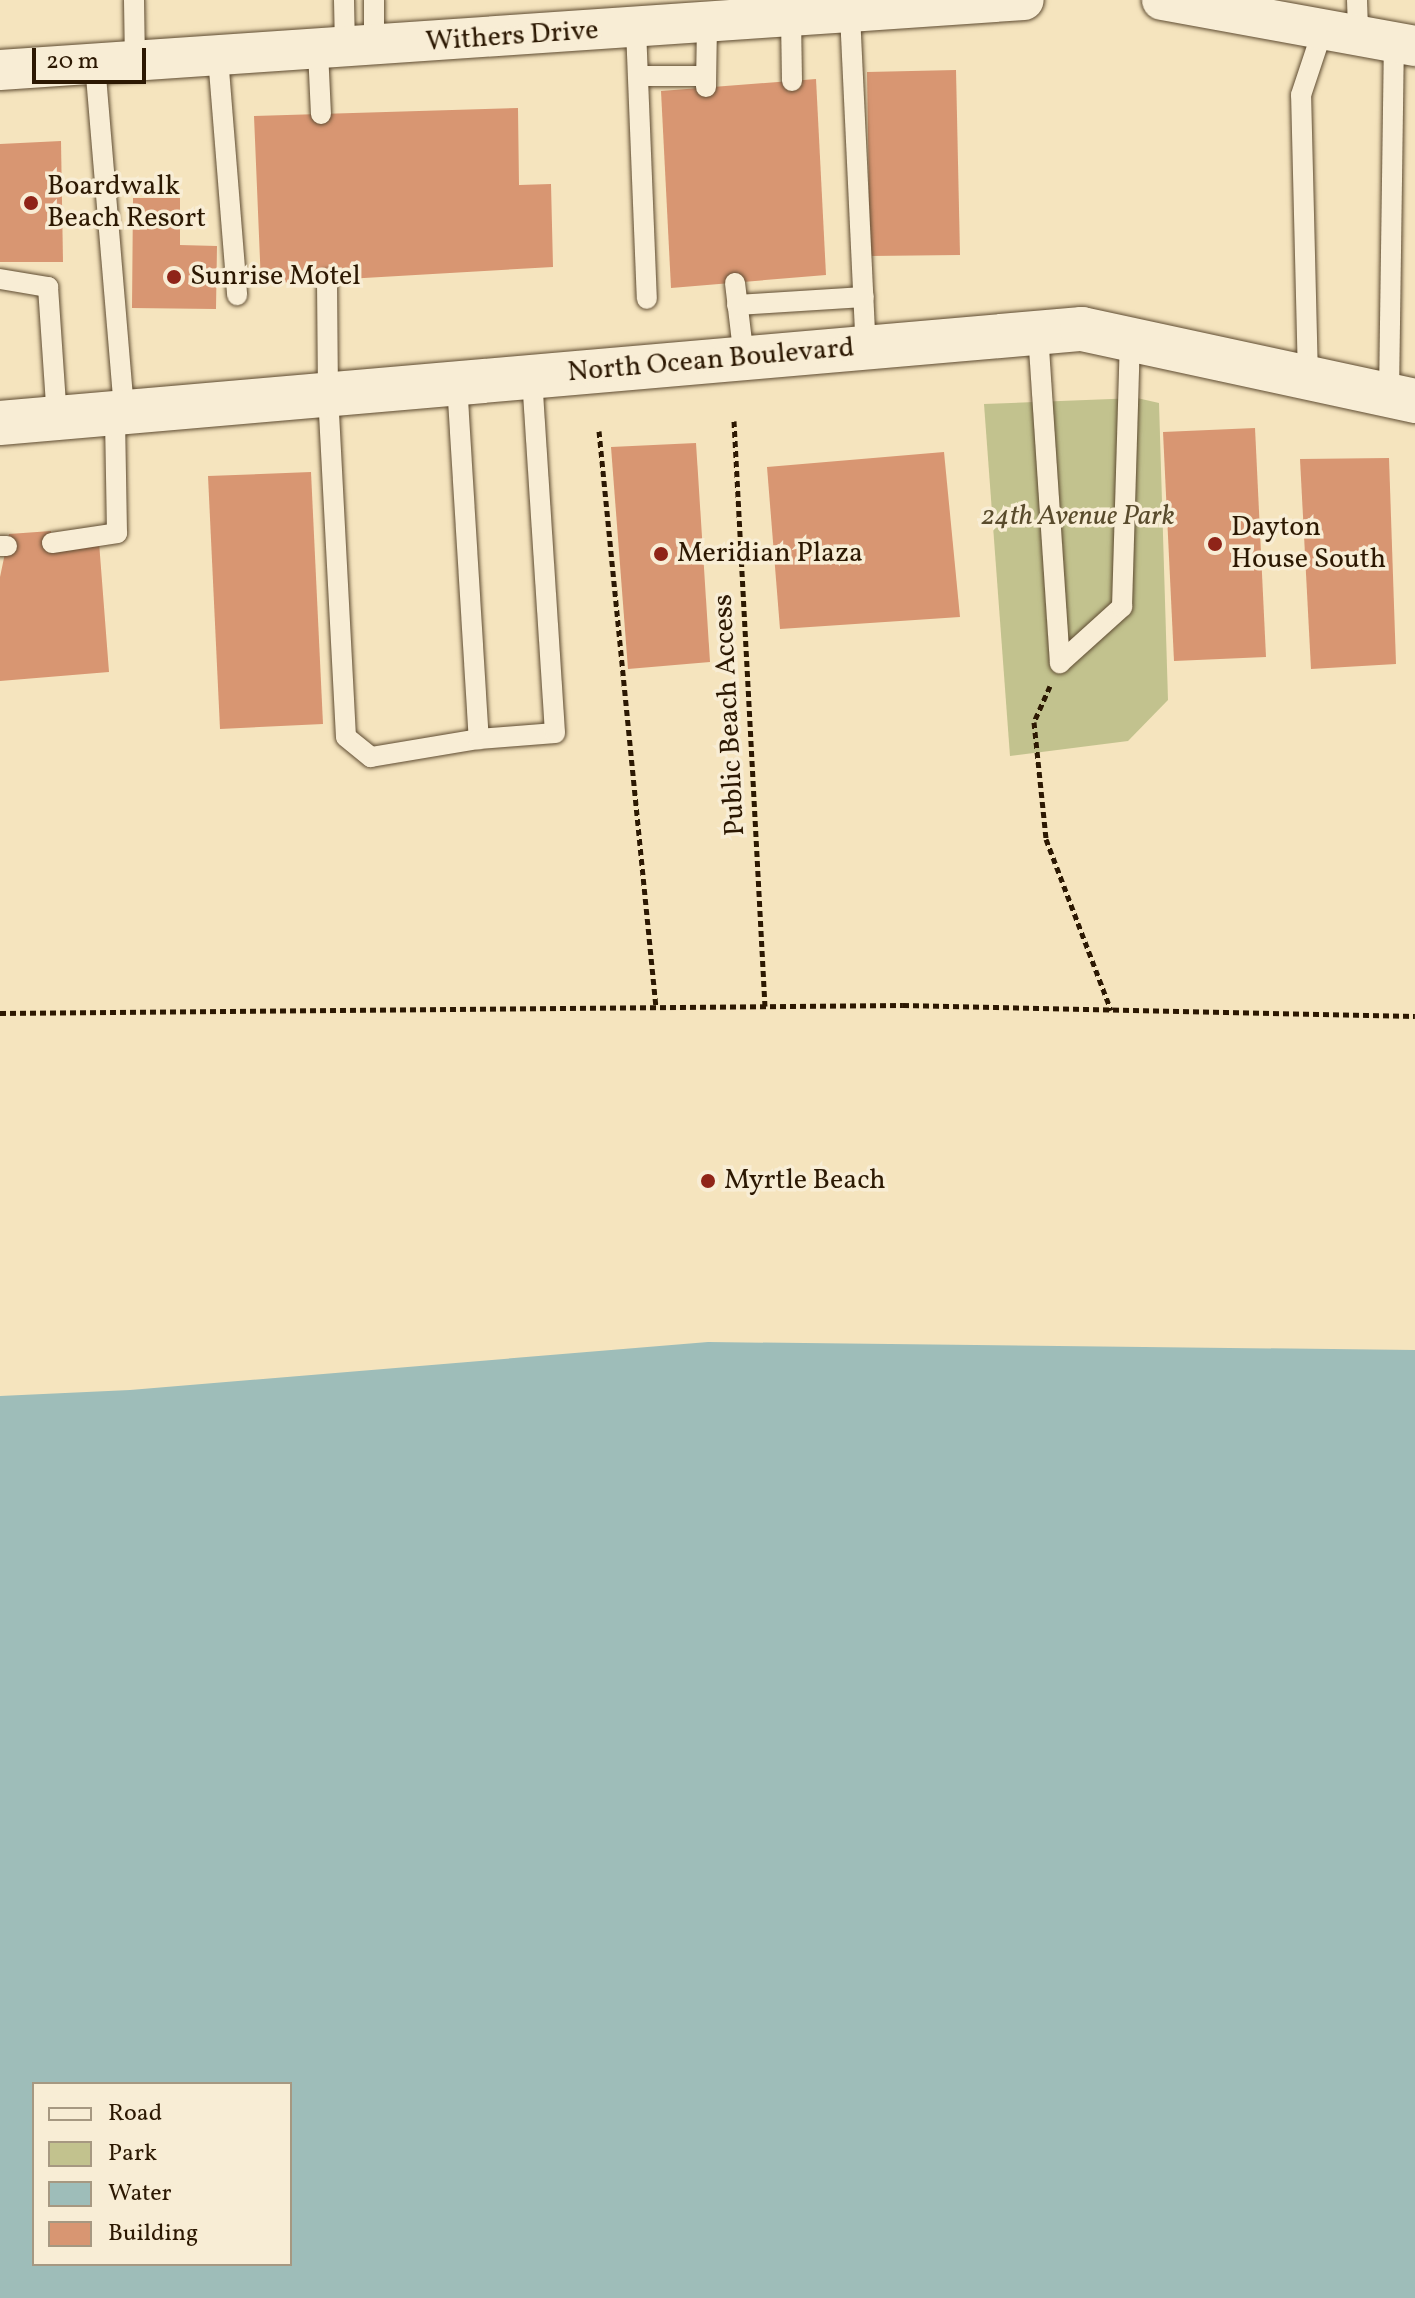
<!DOCTYPE html>
<style>
body{margin:0}
#map{position:relative;width:1415px;height:2298px;overflow:hidden;background:#f5e4be;font-family:Vollkorn,serif}
div>[style]{position:absolute}
[style*='--x']{left:calc(var(--x)*1px);top:calc(var(--y)*1px);width:calc(var(--w)*1px);rotate:calc(var(--a)*1deg)}
.green>*{inset:0;background:#c2c28e}
.water>*{inset:0;background:#9ebdb9}
.building>*{inset:0;background:#d89672}
.path>*{height:5px;margin-top:-2.5px;transform-origin:0;background:repeating-linear-gradient(90deg,#2c1802 0 6px,transparent 0 10px)}
.roads{filter:drop-shadow(0 0 2px #5e4b31) drop-shadow(0 0 2px #5e4b31)}
.lane>*{height:20px;margin:-10px;padding:0 10px;transform-origin:10px;border-radius:10px;background:#f8edd5}
.street>*{height:40px;margin:-20px;padding:0 20px;transform-origin:20px;border-radius:20px;background:#f8edd5}
.secondary>*{height:44px;margin:-22px;padding:0 22px;transform-origin:22px;border-radius:22px;background:#f8edd5}
.dots>*{width:22px;height:22px;translate:-50% -50%;box-sizing:border-box;border:4px solid #f8edd5;border-radius:50%}
span{translate:-50% -50%;white-space:nowrap;text-align:center;line-height:1.15;-webkit-text-stroke:7px #f8edd5;paint-order:stroke}
.street-label{font-size:28px;color:#2c1802}
.poi-label{font-size:28px;color:#2c1802}
.left{translate:0 -50%;text-align:left}
.park-label{font-size:28px;color:#594b2c;font-style:italic}
.legend{position:absolute;left:32px;top:2082px;width:260px;height:184px;box-sizing:border-box;background:#f8edd5;border:2px solid #a69881;margin:0;padding:10px 14px;list-style:none;font-size:24px;color:#2c1802}
.legend li{display:flex;align-items:center;gap:16px;height:40px}
.legend b{width:40px;border:2px solid #a69881}
.scale{position:absolute;left:32px;top:48px;width:114px;height:36px;box-sizing:border-box;border:4px solid #2c1802;border-top:0;padding-left:10px;font-size:24px;line-height:28px;white-space:nowrap;color:#2c1802;-webkit-text-stroke:6px #f8edd5;paint-order:stroke}
</style>
<div id="map">
<div class="green">
<i style="clip-path:polygon(1137px 398px,1159px 403px,1168px 700px,1128px 741px,1010px 756px,984px 404px)"></i>
</div>
<div class="water">
<i style="clip-path:polygon(evenodd,708px 1342px,1415px 1350px,1415px 2298px,0 2298px,0 1396px,130px 1390px,708px 1342px,34px 2084px,290px 2084px,290px 2264px,34px 2264px,34px 2084px)"></i>
</div>
<div class="building">
<i style="clip-path:polygon(956px 70px,960px 255px,870px 256px,867px 72px)"></i>
<i style="clip-path:polygon(816px 79px,826px 275px,671px 288px,661px 91px)"></i>
<i style="clip-path:polygon(518px 108px,519px 185px,551px 184px,553px 267px,261px 284px,254px 116px)"></i>
<i style="clip-path:polygon(61px 141px,63px 262px,0 262px,0 144px)"></i>
<i style="clip-path:polygon(133px 198px,180px 198px,180px 245px,217px 246px,216px 309px,132px 308px)"></i>
<i style="clip-path:polygon(1255px 428px,1266px 657px,1174px 661px,1163px 432px)"></i>
<i style="clip-path:polygon(696px 443px,710px 662px,628px 669px,611px 447px)"></i>
<i style="clip-path:polygon(944px 452px,960px 617px,780px 629px,767px 467px)"></i>
<i style="clip-path:polygon(1389px 458px,1396px 664px,1311px 669px,1300px 459px)"></i>
<i style="clip-path:polygon(311px 472px,323px 724px,220px 729px,208px 476px)"></i>
<i style="clip-path:polygon(51px 531px,52px 546px,99px 542px,109px 672px,0 681px,0 577px,9px 534px)"></i>
</div>
<div class="path">
<i style="--x:734;--y:421;--w:586;--a:86.97"></i>
<i style="--x:599;--y:431;--w:579;--a:84.35"></i>
<i style="--x:1050;--y:686;--w:39;--a:114"></i>
<i style="--x:1034;--y:722;--w:118;--a:84.1"></i>
<i style="--x:1046;--y:839;--w:183;--a:69.2"></i>
<i style="--x:0;--y:1013;--w:903;--a:-0.51"></i>
<i style="--x:903;--y:1005;--w:512;--a:1.23"></i>
</div>
<div class="roads">
<div class="lane">
<i style="--x:134;--y:0;--w:61;--a:89.1"></i>
<i style="--x:344;--y:0;--w:49;--a:88.8"></i>
<i style="--x:374;--y:0;--w:46;--a:90"></i>
<i style="--x:1357;--y:0;--w:36;--a:88"></i>
<i style="--x:850;--y:14;--w:334;--a:87.3"></i>
<i style="--x:791;--y:18;--w:63;--a:89.1"></i>
<i style="--x:636;--y:29;--w:270;--a:87.7"></i>
<i style="--x:318;--y:51;--w:63;--a:87.3"></i>
<i style="--x:218;--y:57;--w:239;--a:85.4"></i>
<i style="--x:95;--y:64;--w:349;--a:85.2"></i>
<i style="--x:638;--y:76;--w:68;--a:0"></i>
<i style="--x:706;--y:87;--w:63;--a:-89.1"></i>
<i style="--x:0;--y:279;--w:49;--a:9.5"></i>
<i style="--x:48;--y:287;--w:131;--a:86.1"></i>
<i style="--x:327;--y:280;--w:114;--a:89.5"></i>
<i style="--x:328;--y:394;--w:343;--a:87"></i>
<i style="--x:346;--y:737;--w:32;--a:39"></i>
<i style="--x:371;--y:757;--w:109;--a:-9.5"></i>
<i style="--x:735;--y:283;--w:76;--a:83.2"></i>
<i style="--x:737;--y:305;--w:127;--a:-3.6"></i>
<i style="--x:1038;--y:333;--w:331;--a:86.2"></i>
<i style="--x:1060;--y:663;--w:84;--a:-42.1"></i>
<i style="--x:1122;--y:607;--w:268;--a:-88.3"></i>
<i style="--x:1308;--y:378;--w:283;--a:-91.4"></i>
<i style="--x:1301;--y:95;--w:70;--a:-71.6"></i>
<i style="--x:457;--y:383;--w:357;--a:86.5"></i>
<i style="--x:479;--y:739;--w:76;--a:-4.5"></i>
<i style="--x:555;--y:733;--w:357;--a:-93.7"></i>
<i style="--x:1389;--y:395;--w:352;--a:-89.2"></i>
<i style="--x:52;--y:543;--w:66;--a:-8.7"></i>
<i style="--x:117;--y:533;--w:120;--a:-91"></i>
<i style="--x:0;--y:546;--w:7;--a:0"></i>
</div>
<div class="street">
<i style="--x:1162;--y:0;--w:257;--a:10.3"></i>
<i style="--x:0;--y:70;--w:1026;--a:-3.91"></i>
</div>
<div class="secondary">
<i style="--x:0;--y:423;--w:1086;--a:-4.97"></i>
<i style="--x:1082;--y:329;--w:341;--a:12.2"></i>
</div>
</div>
<div class="dots">
<i style="left:31px;top:203px;background:#8f2418"></i>
<i style="left:174px;top:277px;background:#8f2418"></i>
<i style="left:1215px;top:544px;background:#8f2418"></i>
<i style="left:661px;top:554px;background:#8f2418"></i>
<i style="left:708px;top:1181px;background:#8f2418"></i>
</div>
<div class="street-label">
<span style="left:512px;top:37px;rotate:-4deg">Withers Drive</span>
<span style="left:711px;top:361px;rotate:-5deg">North Ocean Boulevard</span>
<span style="left:730px;top:715px;rotate:-93deg">Public Beach Access</span>
</div>
<div class="poi-label">
<span class="left" style="left:47px;top:203px">Boardwalk<br>Beach Resort</span>
<span class="left" style="left:190px;top:277px">Sunrise Motel</span>
<span class="left" style="left:1231px;top:544px">Dayton<br>House South</span>
<span class="left" style="left:677px;top:554px">Meridian Plaza</span>
<span class="left" style="left:724px;top:1181px">Myrtle Beach</span>
</div>
<div class="park-label">
<span style="left:1078px;top:517px">24th Avenue Park</span>
</div>
<ul class="legend">
<li><b style="height:10px;background:#f8edd5"></b>Road</li>
<li><b style="height:22px;background:#c2c28e"></b>Park</li>
<li><b style="height:22px;background:#9ebdb9"></b>Water</li>
<li><b style="height:22px;background:#d89672"></b>Building</li>
</ul>
<div class="scale">20 m</div>
</div>
